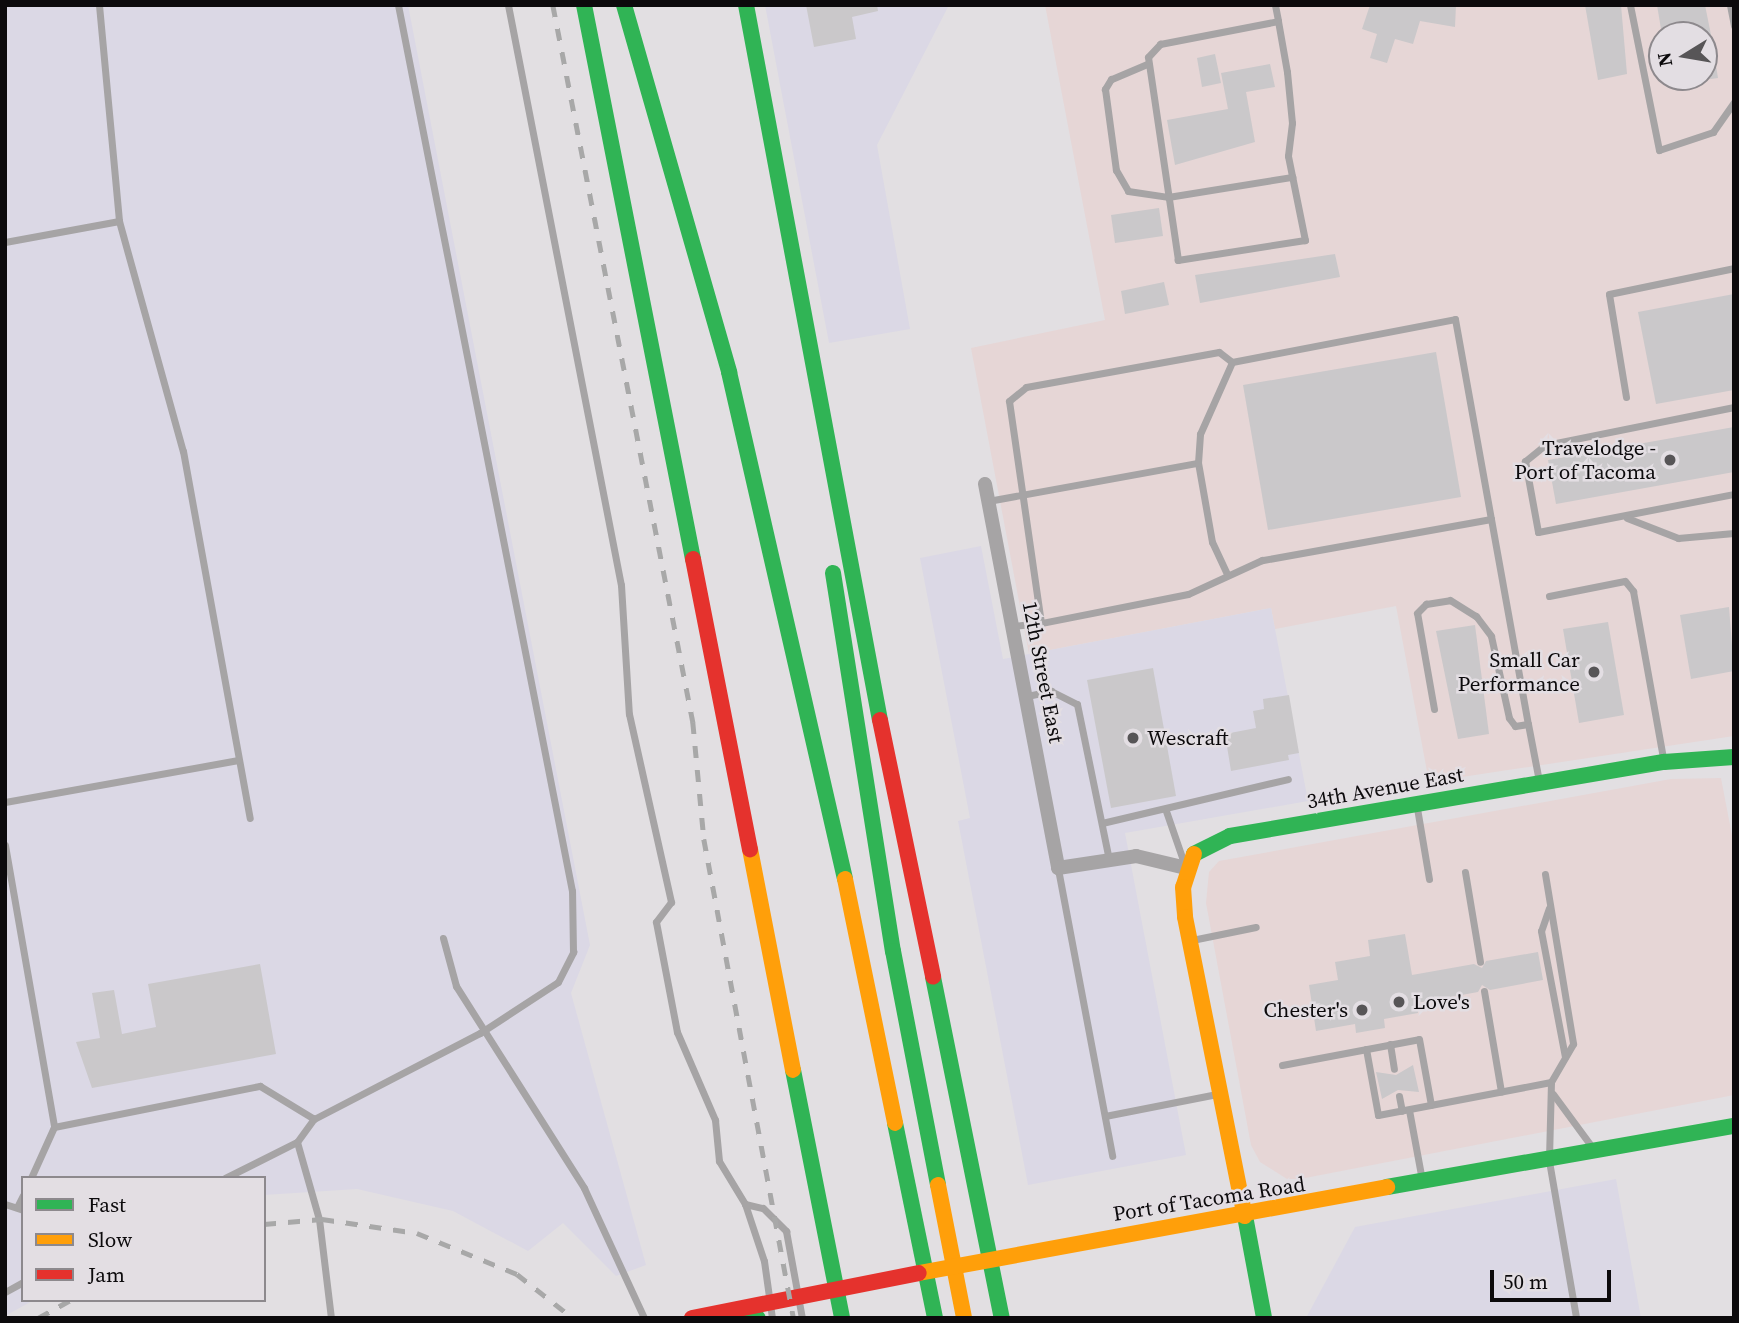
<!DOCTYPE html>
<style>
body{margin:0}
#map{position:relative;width:1739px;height:1323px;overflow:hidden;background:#e2dfe2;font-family:"Source Serif 4",serif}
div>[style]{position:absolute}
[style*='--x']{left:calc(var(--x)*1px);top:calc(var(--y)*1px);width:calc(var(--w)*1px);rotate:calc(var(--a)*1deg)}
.commercial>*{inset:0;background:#e6d6d6}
.industrial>*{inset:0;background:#dbd8e5}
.building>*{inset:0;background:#cac8ca}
.lane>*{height:7px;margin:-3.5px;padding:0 3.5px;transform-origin:3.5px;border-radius:3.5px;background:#a6a4a5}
.street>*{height:14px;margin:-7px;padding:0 7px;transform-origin:7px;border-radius:7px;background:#a6a4a5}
.fast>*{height:16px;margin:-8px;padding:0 8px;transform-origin:8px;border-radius:8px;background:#30b455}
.slow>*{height:16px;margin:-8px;padding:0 8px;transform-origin:8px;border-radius:8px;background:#ff9f0a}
.jam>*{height:16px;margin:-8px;padding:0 8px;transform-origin:8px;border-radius:8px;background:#e5322d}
.rail>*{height:4.5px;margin-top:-2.25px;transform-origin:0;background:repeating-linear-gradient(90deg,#a8a8a8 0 12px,transparent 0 24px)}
.dots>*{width:19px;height:19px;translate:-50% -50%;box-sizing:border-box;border:4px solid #e3dee3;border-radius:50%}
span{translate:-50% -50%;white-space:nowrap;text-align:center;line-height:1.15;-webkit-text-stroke:5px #e3dee3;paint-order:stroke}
.poi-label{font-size:21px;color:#0c0a0c}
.right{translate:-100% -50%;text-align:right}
.left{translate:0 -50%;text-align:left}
.street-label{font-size:21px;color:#0c0a0c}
.frame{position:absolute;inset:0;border:7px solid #0c0a0c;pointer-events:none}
.legend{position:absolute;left:21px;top:1176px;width:245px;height:126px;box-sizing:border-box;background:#e3dee3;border:2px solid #8d898d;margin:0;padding:9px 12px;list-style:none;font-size:21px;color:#0c0a0c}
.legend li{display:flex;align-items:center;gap:14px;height:35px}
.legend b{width:35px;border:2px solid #8d898d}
.north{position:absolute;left:1648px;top:21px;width:70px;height:70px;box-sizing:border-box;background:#e3dee3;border:2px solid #8d898d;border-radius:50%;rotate:259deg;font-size:19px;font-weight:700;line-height:28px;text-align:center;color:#0c0a0c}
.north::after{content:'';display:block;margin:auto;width:24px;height:32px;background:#575557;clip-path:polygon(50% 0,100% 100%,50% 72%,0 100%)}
.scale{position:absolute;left:1490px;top:1270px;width:121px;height:32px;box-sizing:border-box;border:4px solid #0c0a0c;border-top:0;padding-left:9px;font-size:21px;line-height:24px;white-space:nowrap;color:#0c0a0c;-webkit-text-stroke:5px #e3dee3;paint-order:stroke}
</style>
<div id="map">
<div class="commercial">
<i style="clip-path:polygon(evenodd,1045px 5px,1734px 5px,1734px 736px,1429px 782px,1396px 606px,1275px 629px,1271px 608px,1029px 654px,971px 348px,1105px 320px,1045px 5px,1662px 35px,1704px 35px,1704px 77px,1662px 77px,1662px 35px)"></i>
<i style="clip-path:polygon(1721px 778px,1734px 846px,1734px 1095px,1300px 1179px,1287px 1179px,1260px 1162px,1251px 1145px,1206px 903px,1209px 872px,1219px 861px,1671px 779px)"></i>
</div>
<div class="industrial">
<i style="clip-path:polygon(5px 5px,408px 5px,590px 945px,571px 993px,646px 1265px,616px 1276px,563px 1223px,528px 1251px,453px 1211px,357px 1189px,264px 1195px,264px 1178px,23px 1178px,23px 1300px,34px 1300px,5px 1316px)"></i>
<i style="clip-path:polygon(765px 5px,949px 5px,877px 145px,910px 329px,829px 343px)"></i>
<i style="clip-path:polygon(981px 546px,1003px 659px,1271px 608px,1308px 801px,1125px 833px,1186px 1155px,1028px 1185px,958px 821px,970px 818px,920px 558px)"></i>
<i style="clip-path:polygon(1616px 1179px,1641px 1318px,1306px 1318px,1355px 1227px)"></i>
</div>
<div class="building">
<i style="clip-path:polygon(806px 5px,877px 5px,878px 11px,852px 17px,856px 39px,814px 47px)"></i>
<i style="clip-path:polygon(1370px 5px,1456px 5px,1455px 27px,1420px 21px,1413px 44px,1395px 39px,1387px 63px,1370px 58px,1377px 34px,1362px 29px)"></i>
<i style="clip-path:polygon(1585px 5px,1621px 5px,1627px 74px,1598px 80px)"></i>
<i style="clip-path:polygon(1657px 5px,1705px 5px,1711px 35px,1662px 35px)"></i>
<i style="clip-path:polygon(1711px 35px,1718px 78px,1704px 80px,1704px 36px)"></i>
<i style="clip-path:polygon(1215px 54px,1221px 83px,1202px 87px,1197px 58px)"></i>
<i style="clip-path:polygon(1270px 64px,1275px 87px,1246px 92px,1255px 142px,1175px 165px,1167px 120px,1228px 109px,1221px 73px)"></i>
<i style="clip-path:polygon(1159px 208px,1163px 236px,1115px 243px,1111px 215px)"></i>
<i style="clip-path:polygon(1335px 254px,1340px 277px,1200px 303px,1195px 275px)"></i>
<i style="clip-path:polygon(1164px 282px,1169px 305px,1125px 314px,1121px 291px)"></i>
<i style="clip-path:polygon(1734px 294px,1734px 390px,1656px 404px,1638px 312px)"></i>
<i style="clip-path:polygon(1436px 352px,1461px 497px,1268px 530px,1243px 385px)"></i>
<i style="clip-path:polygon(1734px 427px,1734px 472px,1556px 504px,1548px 460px)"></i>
<i style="clip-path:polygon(1729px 607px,1734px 671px,1691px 679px,1680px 615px)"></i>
<i style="clip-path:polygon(1608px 622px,1624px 715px,1579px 723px,1563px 629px)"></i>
<i style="clip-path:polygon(1475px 625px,1489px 734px,1458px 739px,1436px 631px)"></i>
<i style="clip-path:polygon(1153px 668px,1176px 796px,1111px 808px,1087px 680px)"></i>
<i style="clip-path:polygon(1289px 695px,1299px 753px,1288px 755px,1289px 760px,1231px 771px,1225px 734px,1256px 728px,1253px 711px,1264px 709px,1263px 699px)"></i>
<i style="clip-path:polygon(1405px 934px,1412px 975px,1474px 964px,1482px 968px,1486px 961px,1538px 952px,1543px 980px,1490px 990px,1482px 985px,1478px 992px,1417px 1003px,1418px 1013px,1384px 1019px,1385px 1028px,1356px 1033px,1355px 1024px,1316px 1031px,1309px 985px,1338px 980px,1335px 962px,1370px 956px,1368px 940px)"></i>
<i style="clip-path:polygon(260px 964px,276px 1054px,92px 1088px,76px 1042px,100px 1038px,92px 993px,114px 990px,122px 1034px,156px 1027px,148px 984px)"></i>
<i style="clip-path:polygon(1413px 1065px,1419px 1092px,1398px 1090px,1382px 1099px,1376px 1072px,1396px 1075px)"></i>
</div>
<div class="lane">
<i style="--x:99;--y:5;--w:217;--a:84.7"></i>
<i style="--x:119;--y:221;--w:239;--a:74.5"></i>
<i style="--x:183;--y:451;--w:373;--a:79.7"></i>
<i style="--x:508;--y:5;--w:591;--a:78.98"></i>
<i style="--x:621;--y:585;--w:129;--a:86.5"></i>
<i style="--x:629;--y:714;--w:193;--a:77.4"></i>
<i style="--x:671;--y:902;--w:25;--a:127"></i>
<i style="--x:656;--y:922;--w:112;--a:79.2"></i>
<i style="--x:677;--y:1032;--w:96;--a:66.6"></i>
<i style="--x:715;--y:1120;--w:41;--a:84.4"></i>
<i style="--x:719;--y:1161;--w:50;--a:58.8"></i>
<i style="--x:745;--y:1204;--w:60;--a:71.6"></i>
<i style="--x:764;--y:1261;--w:58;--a:82"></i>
<i style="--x:1275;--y:5;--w:16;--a:79"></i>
<i style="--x:1278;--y:21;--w:52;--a:80"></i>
<i style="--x:1287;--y:72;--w:51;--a:84.4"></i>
<i style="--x:1292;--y:123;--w:33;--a:97"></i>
<i style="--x:1288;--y:156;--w:86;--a:78.6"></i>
<i style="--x:1305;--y:240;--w:129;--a:171.1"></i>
<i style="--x:1178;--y:260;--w:205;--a:-98.4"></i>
<i style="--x:1148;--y:57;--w:18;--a:-47"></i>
<i style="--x:1160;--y:44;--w:120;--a:-11"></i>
<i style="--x:1630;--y:5;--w:148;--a:78.7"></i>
<i style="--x:1659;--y:150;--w:57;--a:-18.4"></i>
<i style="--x:1713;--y:132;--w:37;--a:-55"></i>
<i style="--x:1730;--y:5;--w:21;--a:79"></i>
<i style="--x:1147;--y:64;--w:39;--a:157"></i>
<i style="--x:1111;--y:79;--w:12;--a:121"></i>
<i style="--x:1105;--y:89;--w:82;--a:82.3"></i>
<i style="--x:1116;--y:170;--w:24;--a:60"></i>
<i style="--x:1128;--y:191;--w:40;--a:8.5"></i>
<i style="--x:1168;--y:197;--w:126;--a:-9.2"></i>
<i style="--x:5;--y:242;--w:116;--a:-10.4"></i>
<i style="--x:1626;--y:397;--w:104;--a:-99.4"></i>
<i style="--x:1609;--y:294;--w:128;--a:-11.7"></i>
<i style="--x:1734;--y:407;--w:193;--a:168.6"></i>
<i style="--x:1545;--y:445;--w:26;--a:141"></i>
<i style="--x:1525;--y:461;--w:72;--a:79.6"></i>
<i style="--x:1538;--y:532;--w:200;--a:-11"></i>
<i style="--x:988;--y:501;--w:213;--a:-10.3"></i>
<i style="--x:1627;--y:518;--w:55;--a:21.4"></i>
<i style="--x:1678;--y:538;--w:56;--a:-5.1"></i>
<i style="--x:1491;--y:519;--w:233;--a:169.8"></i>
<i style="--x:1262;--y:560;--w:81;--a:155.3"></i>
<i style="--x:1188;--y:594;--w:150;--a:168.8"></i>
<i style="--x:1041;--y:623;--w:224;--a:-98.2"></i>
<i style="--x:1009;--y:401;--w:22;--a:-39"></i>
<i style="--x:1026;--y:387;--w:196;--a:-10.3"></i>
<i style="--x:1219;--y:352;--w:16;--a:38"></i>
<i style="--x:1232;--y:362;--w:227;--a:-10.9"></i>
<i style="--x:1455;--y:319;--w:203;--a:79.8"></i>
<i style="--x:1491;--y:519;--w:208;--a:79.8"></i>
<i style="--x:1528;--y:724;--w:58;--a:79.1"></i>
<i style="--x:1227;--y:574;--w:35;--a:-115"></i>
<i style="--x:1212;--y:542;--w:80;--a:-100"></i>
<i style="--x:1198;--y:463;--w:29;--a:-86"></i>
<i style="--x:1200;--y:434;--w:79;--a:-66"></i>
<i style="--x:1549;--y:596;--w:77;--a:-11.2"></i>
<i style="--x:1625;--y:581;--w:13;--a:51"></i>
<i style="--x:1633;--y:591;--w:170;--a:79.8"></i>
<i style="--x:1013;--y:626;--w:28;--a:-6"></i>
<i style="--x:1027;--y:696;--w:25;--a:-12"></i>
<i style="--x:1051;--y:691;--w:29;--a:27"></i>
<i style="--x:1077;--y:704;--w:159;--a:78.4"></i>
<i style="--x:1434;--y:709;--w:97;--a:-100"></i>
<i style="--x:1417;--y:613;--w:13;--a:-45"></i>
<i style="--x:1426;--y:604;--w:24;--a:-9"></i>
<i style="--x:1450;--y:600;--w:31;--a:32"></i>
<i style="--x:1476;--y:616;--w:25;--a:53"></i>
<i style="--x:1491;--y:636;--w:84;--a:77.6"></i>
<i style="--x:1509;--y:718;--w:10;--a:53"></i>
<i style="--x:1515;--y:726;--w:13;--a:-9"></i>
<i style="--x:5;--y:802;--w:237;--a:-10.2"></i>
<i style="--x:1417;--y:808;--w:72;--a:80.4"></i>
<i style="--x:1166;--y:811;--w:58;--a:70.9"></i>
<i style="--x:1102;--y:823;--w:191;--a:-13.3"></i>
<i style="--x:5;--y:845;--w:286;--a:80.1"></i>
<i style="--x:54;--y:1127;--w:56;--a:114.3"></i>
<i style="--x:1058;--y:869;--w:292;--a:79.3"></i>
<i style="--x:1465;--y:872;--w:91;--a:80.5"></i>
<i style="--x:1545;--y:874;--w:172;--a:80.6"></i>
<i style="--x:1573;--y:1044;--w:44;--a:120.1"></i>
<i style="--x:1549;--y:908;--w:24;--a:109"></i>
<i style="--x:1541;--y:931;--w:128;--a:79.2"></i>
<i style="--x:443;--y:938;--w:50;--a:74.8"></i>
<i style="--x:456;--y:986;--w:239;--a:57.6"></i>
<i style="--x:584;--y:1188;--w:143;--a:65.2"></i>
<i style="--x:1192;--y:940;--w:65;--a:-11.5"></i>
<i style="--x:1484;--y:991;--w:102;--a:80.4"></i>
<i style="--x:1390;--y:1044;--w:25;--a:81"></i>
<i style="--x:1366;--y:1049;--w:67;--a:79.7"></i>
<i style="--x:1378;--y:1115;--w:176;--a:-10.8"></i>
<i style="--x:1551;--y:1082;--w:79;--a:91.5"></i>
<i style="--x:1549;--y:1161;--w:159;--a:80.2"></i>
<i style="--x:1282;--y:1065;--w:139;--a:-10.7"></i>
<i style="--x:1419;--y:1039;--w:67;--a:79.7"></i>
<i style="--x:1553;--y:1094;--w:66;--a:53.7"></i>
<i style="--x:1399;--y:1096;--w:15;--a:79"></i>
<i style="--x:1409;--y:1110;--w:71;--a:79.5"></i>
<i style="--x:1105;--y:1116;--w:114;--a:-11.1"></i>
<i style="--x:54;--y:1127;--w:210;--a:-11.3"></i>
<i style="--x:260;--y:1086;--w:63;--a:31.4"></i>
<i style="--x:297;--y:1142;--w:80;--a:74.1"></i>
<i style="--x:319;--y:1219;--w:100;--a:83.1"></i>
<i style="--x:225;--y:1178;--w:80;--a:-26.6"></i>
<i style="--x:297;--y:1142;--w:29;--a:-54"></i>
<i style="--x:314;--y:1119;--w:187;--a:-27.4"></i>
<i style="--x:480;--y:1033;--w:93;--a:-33.2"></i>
<i style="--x:558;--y:982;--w:34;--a:-63"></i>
<i style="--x:573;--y:952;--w:61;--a:-90.9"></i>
<i style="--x:572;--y:891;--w:903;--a:-101.11"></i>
<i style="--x:5;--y:1204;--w:19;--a:18"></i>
<i style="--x:745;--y:1204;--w:18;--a:13"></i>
<i style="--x:763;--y:1208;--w:33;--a:45"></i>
<i style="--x:786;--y:1231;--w:88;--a:79.6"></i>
<i style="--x:17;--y:1207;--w:13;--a:-63"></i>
<i style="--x:5;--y:1292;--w:21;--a:-29"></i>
</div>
<div class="street">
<i style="--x:985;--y:484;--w:391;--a:79.2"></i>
<i style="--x:1058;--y:868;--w:79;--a:-8.7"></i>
<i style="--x:1136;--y:856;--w:51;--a:13.5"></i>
</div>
<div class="fast">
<i style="--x:584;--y:5;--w:565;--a:78.87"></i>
<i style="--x:624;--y:5;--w:382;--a:74"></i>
<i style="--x:729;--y:372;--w:520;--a:77.11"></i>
<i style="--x:746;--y:5;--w:727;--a:79.39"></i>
<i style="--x:833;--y:573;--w:383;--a:81"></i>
<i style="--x:893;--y:951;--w:238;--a:79.1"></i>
<i style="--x:1194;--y:854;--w:40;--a:-26.6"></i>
<i style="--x:1230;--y:836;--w:440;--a:-9.7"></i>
<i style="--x:1664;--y:762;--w:70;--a:-4.1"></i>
<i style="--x:933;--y:977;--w:348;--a:78.6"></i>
<i style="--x:793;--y:1070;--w:253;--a:78.8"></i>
<i style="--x:895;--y:1123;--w:199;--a:78.4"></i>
<i style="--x:1387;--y:1187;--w:352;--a:-10"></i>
<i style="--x:1245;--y:1216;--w:104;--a:79.4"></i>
<i style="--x:736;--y:1310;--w:23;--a:20"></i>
</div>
<div class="slow">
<i style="--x:750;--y:849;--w:225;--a:79"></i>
<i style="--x:1194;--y:854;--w:35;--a:108"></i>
<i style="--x:1183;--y:887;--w:30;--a:86"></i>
<i style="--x:1185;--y:917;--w:305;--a:78.7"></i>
<i style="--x:845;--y:879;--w:249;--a:78.4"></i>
<i style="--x:938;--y:1185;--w:136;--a:78.9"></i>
<i style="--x:919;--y:1273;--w:476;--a:-10.4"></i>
</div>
<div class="jam">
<i style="--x:693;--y:559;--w:296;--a:78.9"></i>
<i style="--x:880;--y:720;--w:262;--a:78.3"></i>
<i style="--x:692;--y:1318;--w:231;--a:-11.2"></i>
</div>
<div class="rail">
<i style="--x:553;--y:5;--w:731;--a:78.95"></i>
<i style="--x:693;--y:722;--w:118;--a:84.6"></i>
<i style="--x:704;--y:839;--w:487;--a:79.4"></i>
<i style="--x:264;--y:1224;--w:58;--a:-4.9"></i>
<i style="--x:322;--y:1219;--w:96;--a:8.4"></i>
<i style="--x:417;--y:1233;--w:108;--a:22.3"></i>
<i style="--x:517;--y:1274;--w:71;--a:38.2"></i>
<i style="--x:38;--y:1318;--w:38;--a:-29"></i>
</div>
<div class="dots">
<i style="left:1670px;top:460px;background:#575557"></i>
<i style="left:1594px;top:672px;background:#575557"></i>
<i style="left:1133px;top:738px;background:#575557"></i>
<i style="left:1399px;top:1002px;background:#575557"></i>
<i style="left:1362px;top:1010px;background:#575557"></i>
</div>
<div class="poi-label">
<span class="right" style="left:1656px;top:460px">Travelodge -<br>Port of Tacoma</span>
<span class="right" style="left:1580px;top:672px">Small Car<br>Performance</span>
<span class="left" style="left:1147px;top:738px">Wescraft</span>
<span class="left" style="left:1413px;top:1002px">Love's</span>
<span class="right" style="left:1348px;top:1010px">Chester's</span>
</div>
<div class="street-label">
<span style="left:1043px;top:672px;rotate:79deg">12th Street East</span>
<span style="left:1385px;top:788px;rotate:-10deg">34th Avenue East</span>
<span style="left:1209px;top:1199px;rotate:-9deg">Port of Tacoma Road</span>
</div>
<div class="frame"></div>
<ul class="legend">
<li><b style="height:9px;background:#30b455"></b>Fast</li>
<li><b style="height:9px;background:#ff9f0a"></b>Slow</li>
<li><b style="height:9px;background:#e5322d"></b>Jam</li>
</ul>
<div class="north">N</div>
<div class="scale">50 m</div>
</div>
